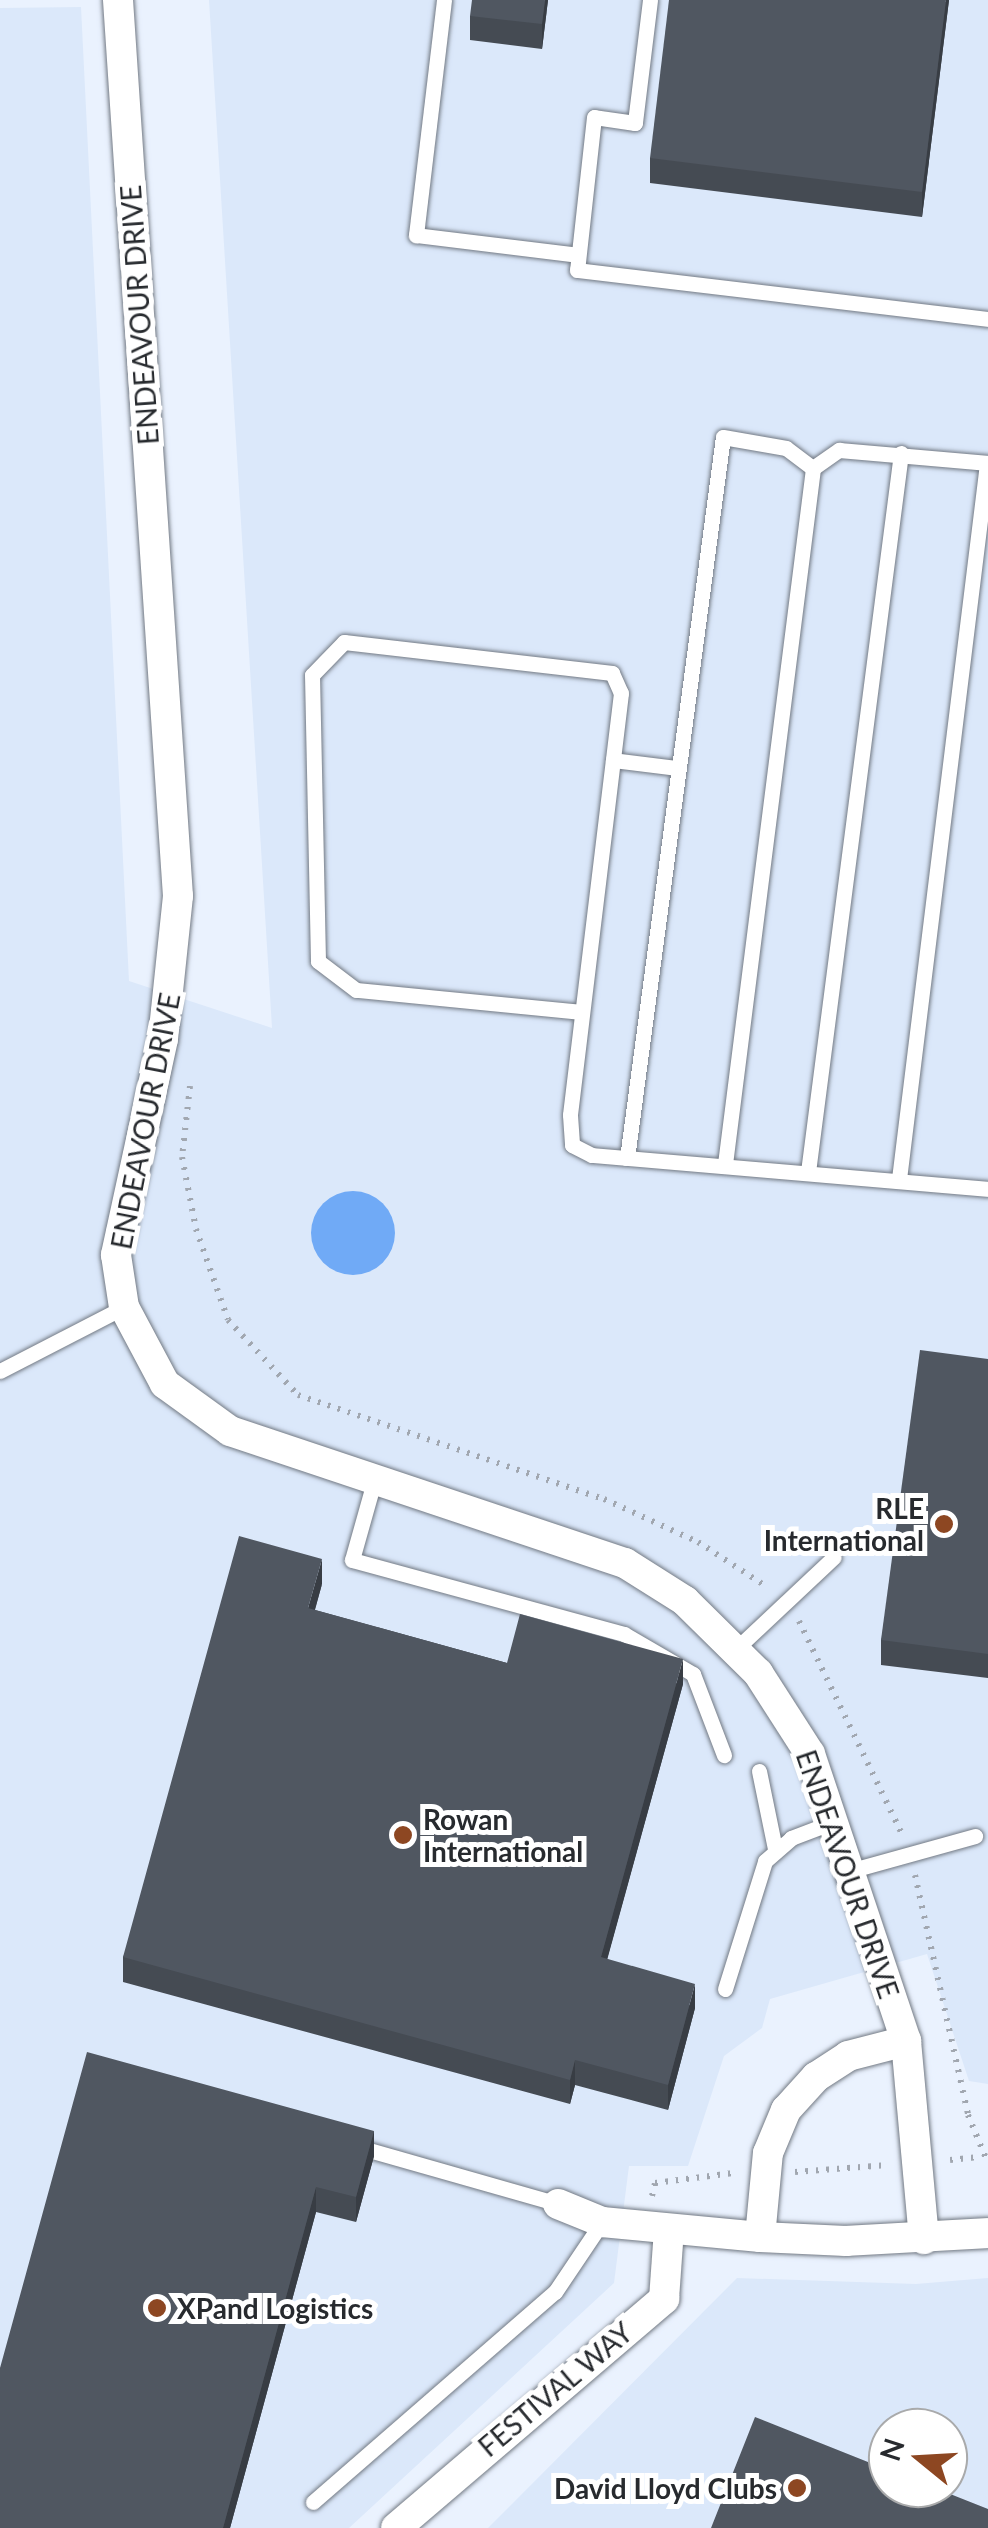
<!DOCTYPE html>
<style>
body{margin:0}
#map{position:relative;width:988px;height:2528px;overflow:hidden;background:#eaf2fe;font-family:Lato,sans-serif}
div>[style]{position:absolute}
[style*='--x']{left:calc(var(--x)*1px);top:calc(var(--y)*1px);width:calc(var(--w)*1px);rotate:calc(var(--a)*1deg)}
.built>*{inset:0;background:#dbe8fa}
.water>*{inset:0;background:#70aaf6}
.round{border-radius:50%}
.path>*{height:6px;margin-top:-3px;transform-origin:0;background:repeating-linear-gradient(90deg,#a1a7b0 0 2.5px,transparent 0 10.5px)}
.roads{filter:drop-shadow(0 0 2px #727983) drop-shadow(0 0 2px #727983)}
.lane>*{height:15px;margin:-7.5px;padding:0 7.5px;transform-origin:7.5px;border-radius:7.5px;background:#fff}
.street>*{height:30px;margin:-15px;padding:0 15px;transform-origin:15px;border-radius:15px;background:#fff}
.wall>*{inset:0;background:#454b53}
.shaded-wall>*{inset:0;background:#383d44}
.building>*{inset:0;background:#505761}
.dots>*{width:28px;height:28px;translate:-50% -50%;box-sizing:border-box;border:5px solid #fff;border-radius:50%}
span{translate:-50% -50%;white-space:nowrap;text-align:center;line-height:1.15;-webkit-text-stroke:10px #fff;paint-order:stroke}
.street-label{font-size:28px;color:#272a2e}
.poi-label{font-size:28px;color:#272a2e;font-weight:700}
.right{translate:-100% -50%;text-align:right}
.left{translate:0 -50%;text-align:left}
.north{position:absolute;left:868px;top:2408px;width:100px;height:100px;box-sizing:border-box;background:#fff;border:2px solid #a9aaab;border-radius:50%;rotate:288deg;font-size:28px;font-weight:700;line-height:40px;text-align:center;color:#272a2e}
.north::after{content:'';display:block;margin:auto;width:35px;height:45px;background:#8d4722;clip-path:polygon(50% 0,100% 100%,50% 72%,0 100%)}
</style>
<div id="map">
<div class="built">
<i style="clip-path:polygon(209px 0,988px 0,988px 2084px,969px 2081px,927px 1954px,770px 1999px,762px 2028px,724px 2056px,688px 2166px,629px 2166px,614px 2283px,349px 2528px,0 2528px,0 8px,81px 7px,129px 981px,272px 1028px)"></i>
<i style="clip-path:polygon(evenodd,737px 2278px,916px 2284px,988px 2278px,988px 2528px,488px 2528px,737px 2278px,888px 2428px,948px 2428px,948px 2488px,888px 2488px,888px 2428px)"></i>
</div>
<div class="water">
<i class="round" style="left:311px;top:1191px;width:84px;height:84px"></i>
</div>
<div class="path">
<i style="--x:190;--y:1086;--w:71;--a:96.4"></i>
<i style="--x:182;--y:1157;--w:73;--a:79"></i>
<i style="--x:196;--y:1229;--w:96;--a:70.6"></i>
<i style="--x:228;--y:1320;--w:103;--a:47"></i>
<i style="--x:298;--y:1395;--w:323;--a:18.8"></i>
<i style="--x:604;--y:1499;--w:103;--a:24.6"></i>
<i style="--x:698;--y:1542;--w:82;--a:33.1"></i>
<i style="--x:799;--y:1621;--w:237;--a:64.2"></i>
<i style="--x:915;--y:1875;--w:246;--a:77.5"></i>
<i style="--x:968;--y:2115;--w:52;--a:67.4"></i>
<i style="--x:950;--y:2160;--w:31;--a:-6"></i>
<i style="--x:795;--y:2172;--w:93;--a:-4.3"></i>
<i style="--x:652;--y:2196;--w:13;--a:-77"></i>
<i style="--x:655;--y:2183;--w:79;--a:-7.3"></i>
</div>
<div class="roads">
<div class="lane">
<i style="--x:444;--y:0;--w:237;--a:96.8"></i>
<i style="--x:416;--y:235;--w:163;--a:7"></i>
<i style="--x:650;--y:0;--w:124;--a:97"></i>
<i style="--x:635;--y:123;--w:41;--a:-171.7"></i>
<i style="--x:594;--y:117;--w:154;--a:96.3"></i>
<i style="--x:577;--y:270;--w:414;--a:6.8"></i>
<i style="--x:613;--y:760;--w:64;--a:7.1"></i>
<i style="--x:582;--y:1012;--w:227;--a:-174.4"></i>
<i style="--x:356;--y:990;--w:48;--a:-142.7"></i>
<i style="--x:318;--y:961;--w:286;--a:-91.2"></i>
<i style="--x:312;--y:675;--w:46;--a:-45.9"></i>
<i style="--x:344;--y:642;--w:270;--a:6.6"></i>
<i style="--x:612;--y:673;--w:22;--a:66"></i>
<i style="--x:621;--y:693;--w:425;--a:96.9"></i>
<i style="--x:570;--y:1115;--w:30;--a:86"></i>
<i style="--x:572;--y:1145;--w:22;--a:27"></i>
<i style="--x:592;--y:1155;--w:397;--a:4.9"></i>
<i style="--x:627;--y:1158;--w:727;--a:-82.42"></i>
<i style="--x:723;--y:437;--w:64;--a:9.9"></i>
<i style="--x:786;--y:448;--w:34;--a:37"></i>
<i style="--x:813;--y:468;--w:32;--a:-35"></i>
<i style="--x:839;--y:450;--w:150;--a:5"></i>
<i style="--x:725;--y:1164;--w:702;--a:-82.79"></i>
<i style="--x:808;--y:1172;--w:725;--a:-82.63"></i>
<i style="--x:899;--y:1179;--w:721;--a:-82.99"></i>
<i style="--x:0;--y:1371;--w:140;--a:-27.3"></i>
<i style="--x:375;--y:1478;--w:85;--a:105.7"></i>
<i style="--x:352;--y:1560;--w:282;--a:15.2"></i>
<i style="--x:624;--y:1634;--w:80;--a:30.1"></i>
<i style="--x:693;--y:1674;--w:87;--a:69.1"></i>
<i style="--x:736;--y:1649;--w:134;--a:-43.2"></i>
<i style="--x:759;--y:1771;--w:80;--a:78.4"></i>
<i style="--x:849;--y:1871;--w:131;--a:-15.5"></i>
<i style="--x:725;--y:1989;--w:134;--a:-72.6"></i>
<i style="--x:765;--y:1861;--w:35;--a:-41"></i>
<i style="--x:791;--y:1838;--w:45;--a:-20.9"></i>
<i style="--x:355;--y:2146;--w:211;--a:15.9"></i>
<i style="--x:313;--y:2502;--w:320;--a:-41"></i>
<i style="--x:555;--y:2292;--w:84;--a:-56.1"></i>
</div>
<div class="street">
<i style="--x:118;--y:0;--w:898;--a:86.17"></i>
<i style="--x:178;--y:896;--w:144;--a:96"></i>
<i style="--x:163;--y:1039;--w:221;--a:102.3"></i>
<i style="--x:116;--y:1255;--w:53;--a:81.3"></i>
<i style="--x:124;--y:1307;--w:87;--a:62"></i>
<i style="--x:165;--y:1384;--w:80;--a:35.9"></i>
<i style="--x:230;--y:1431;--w:416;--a:18.5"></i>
<i style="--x:625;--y:1563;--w:71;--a:32.3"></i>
<i style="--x:685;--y:1601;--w:103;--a:44.6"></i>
<i style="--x:758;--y:1673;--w:96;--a:57.3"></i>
<i style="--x:810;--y:1754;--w:303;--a:71.5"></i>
<i style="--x:906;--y:2041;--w:199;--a:84.8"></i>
<i style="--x:558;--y:2204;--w:48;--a:22.2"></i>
<i style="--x:602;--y:2222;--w:159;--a:5.4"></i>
<i style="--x:760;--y:2237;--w:86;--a:2.7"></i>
<i style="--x:846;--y:2241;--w:142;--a:-3.2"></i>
<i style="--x:760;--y:2237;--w:84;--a:-84.6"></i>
<i style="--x:768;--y:2153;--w:47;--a:-67.3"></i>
<i style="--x:786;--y:2110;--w:45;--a:-47.7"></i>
<i style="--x:816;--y:2077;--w:38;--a:-33"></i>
<i style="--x:848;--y:2056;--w:60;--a:-14.5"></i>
<i style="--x:396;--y:2528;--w:353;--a:-40.5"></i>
<i style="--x:664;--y:2299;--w:70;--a:-85.9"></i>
</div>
</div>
<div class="wall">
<i style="clip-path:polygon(548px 0,542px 49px,470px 40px,470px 16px)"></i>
<i style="clip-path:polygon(949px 0,922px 217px,650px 183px,650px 158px)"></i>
<i style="clip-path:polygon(988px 1359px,988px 1678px,881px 1665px,881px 1640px)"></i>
<i style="clip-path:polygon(322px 1584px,315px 1610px,507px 1663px,683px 1684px,607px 1959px,695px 2008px,668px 2110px,575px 2085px,570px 2104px,123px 1982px,123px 1957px)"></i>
<i style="clip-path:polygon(374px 2131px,374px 2156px,356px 2222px,316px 2212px,230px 2528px,0 2528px,0 2368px)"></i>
</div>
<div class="shaded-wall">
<i style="clip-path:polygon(545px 0,548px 0,542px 49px,542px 24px)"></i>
<i style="clip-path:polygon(946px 0,949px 0,922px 217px,922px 192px)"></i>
<i style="clip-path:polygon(322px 1559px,322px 1584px,308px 1633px,308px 1608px)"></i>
<i style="clip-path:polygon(683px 1659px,683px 1684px,601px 1982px,601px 1957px)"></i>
<i style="clip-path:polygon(695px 1984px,695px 2008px,668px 2110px,668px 2085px)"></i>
<i style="clip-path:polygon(575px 2060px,575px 2085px,570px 2104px,570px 2080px)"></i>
<i style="clip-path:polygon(374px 2131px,374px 2156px,356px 2222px,356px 2197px)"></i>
<i style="clip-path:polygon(316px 2187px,316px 2212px,230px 2528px,223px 2528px)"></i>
</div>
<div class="building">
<i style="clip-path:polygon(472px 0,545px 0,542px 24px,470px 16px)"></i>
<i style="clip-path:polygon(669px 0,946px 0,922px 192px,650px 158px)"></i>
<i style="clip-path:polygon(920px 1350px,988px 1359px,988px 1654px,881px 1640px)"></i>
<i style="clip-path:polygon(239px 1536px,322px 1559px,308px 1608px,507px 1663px,520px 1614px,683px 1659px,601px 1957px,695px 1984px,668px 2085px,575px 2060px,570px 2080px,123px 1957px)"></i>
<i style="clip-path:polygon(87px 2052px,374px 2131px,356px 2197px,316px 2187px,223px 2528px,0 2528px,0 2368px)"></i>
<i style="clip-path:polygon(755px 2417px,888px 2470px,888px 2488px,935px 2488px,988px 2509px,988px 2528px,711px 2528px)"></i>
</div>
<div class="dots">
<i style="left:944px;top:1524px;background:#8d4722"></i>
<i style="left:403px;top:1835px;background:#8d4722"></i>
<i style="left:157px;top:2308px;background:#8d4722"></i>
<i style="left:797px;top:2488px;background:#8d4722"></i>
</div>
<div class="street-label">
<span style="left:139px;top:315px;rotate:-94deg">ENDEAVOUR DRIVE</span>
<span style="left:145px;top:1121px;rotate:-79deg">ENDEAVOUR DRIVE</span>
<span style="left:848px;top:1874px;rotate:71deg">ENDEAVOUR DRIVE</span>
<span style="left:555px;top:2389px;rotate:-40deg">FESTIVAL WAY</span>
</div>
<div class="poi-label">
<span class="right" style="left:924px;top:1524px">RLE<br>International</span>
<span class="left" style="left:423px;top:1835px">Rowan<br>International</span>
<span class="left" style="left:177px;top:2308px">XPand Logistics</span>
<span class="right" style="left:777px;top:2488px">David Lloyd Clubs</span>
</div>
<div class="north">N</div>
</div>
